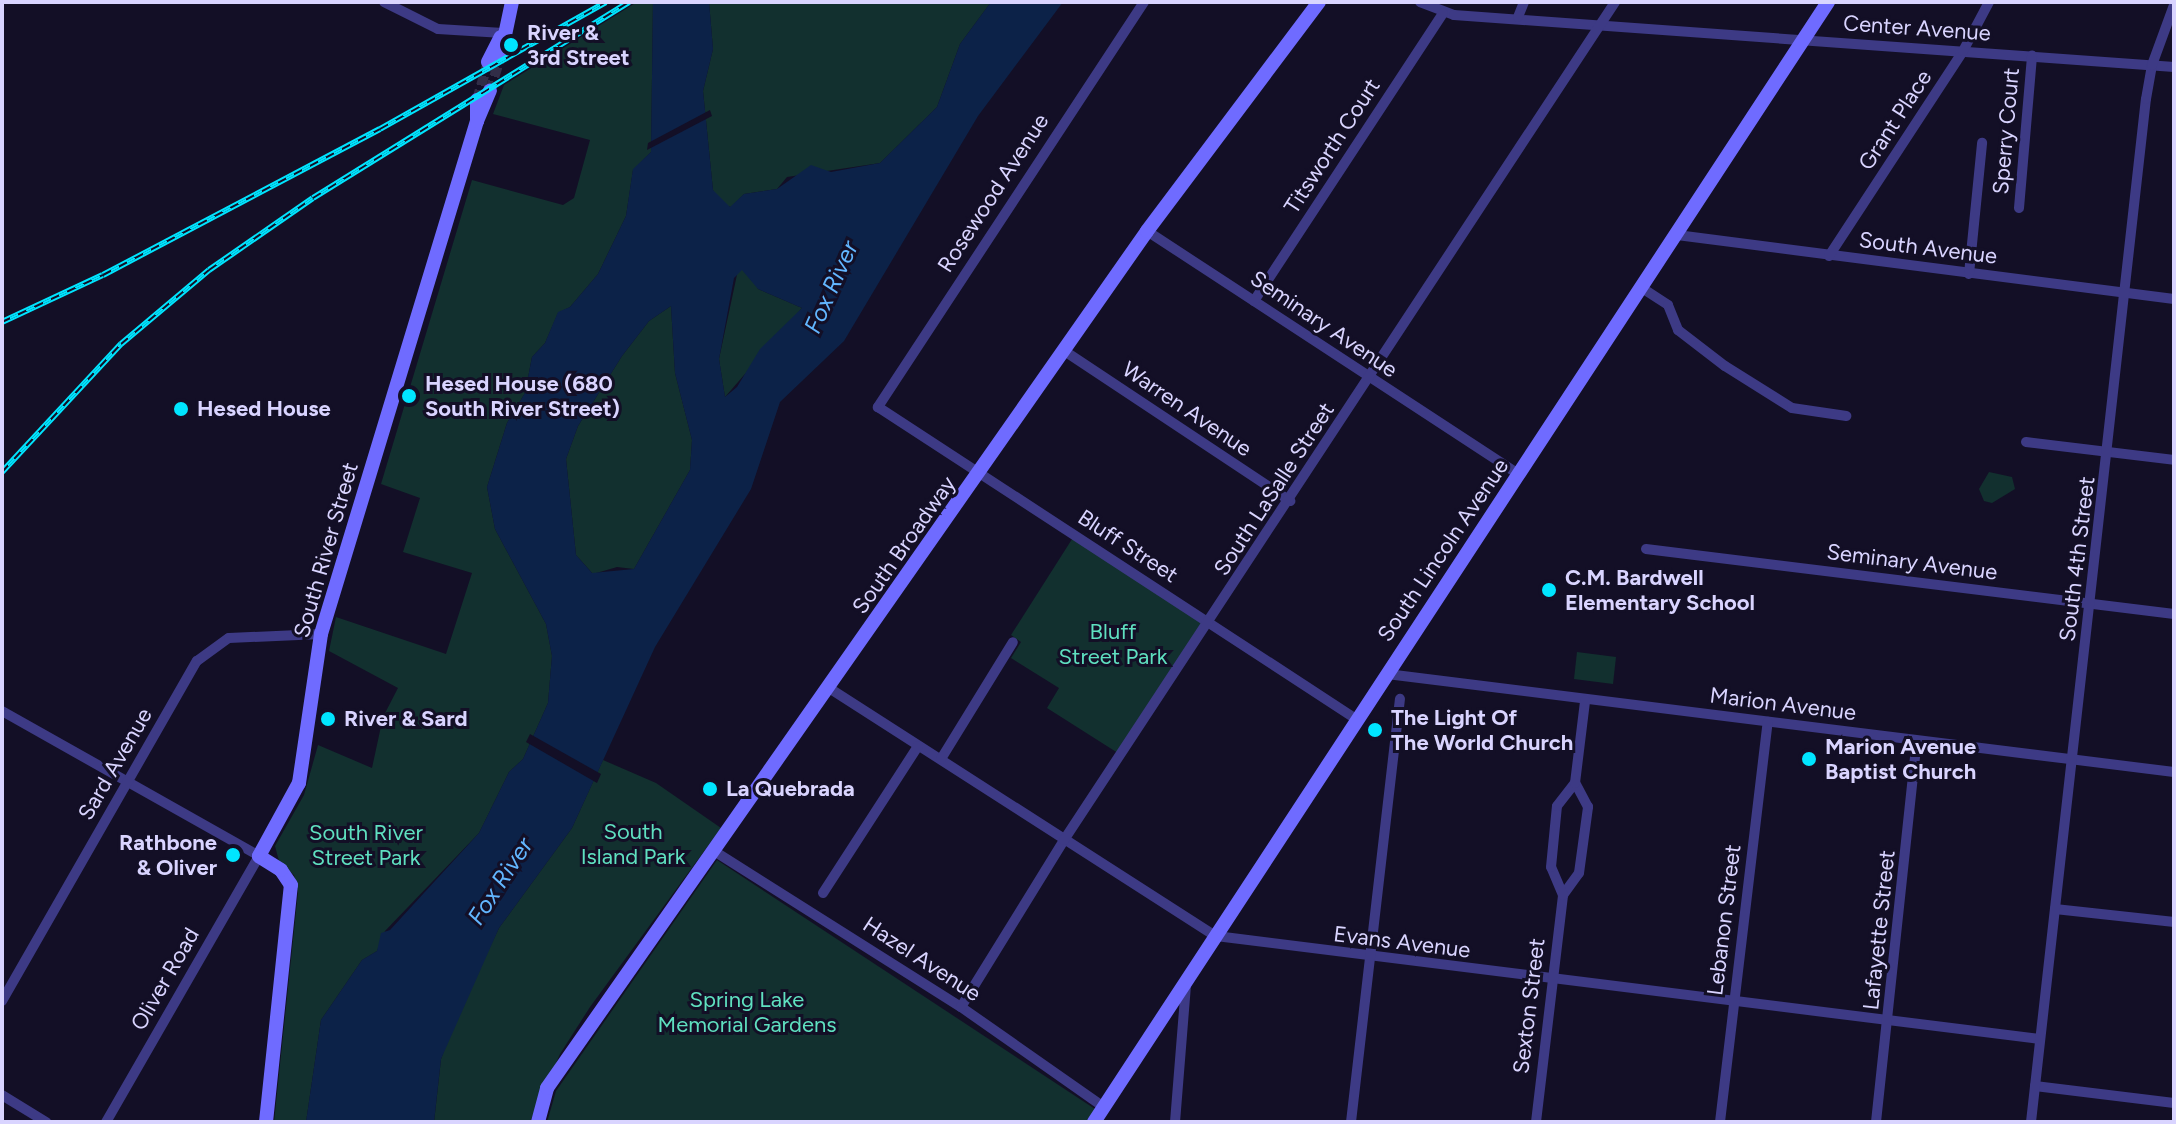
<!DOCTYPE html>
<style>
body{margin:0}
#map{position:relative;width:2176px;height:1124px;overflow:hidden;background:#130f26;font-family:Figtree,sans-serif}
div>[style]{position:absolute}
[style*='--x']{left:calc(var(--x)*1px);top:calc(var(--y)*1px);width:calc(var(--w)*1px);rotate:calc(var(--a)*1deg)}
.green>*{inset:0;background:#12302f}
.water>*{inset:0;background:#0c2248}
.pier>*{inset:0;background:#130f26}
.street-tunnel>*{height:10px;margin-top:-5px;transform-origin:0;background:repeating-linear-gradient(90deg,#312d47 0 10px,transparent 0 15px)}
.street>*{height:10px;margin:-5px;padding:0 5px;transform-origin:5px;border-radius:5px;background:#3d3a85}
.secondary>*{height:14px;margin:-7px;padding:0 7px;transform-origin:7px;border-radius:7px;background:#6f6bff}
.rail>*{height:6px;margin-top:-3px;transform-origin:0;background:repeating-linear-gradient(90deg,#130f26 0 9px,#00e5ff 0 18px);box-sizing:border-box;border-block:2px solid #00e5ff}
.dots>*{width:22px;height:22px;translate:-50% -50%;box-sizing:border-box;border:4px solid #130f26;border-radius:50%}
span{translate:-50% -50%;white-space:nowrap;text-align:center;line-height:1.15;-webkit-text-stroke:6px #130f26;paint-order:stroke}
.street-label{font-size:22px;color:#d9d4ff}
.poi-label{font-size:22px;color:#d9d4ff;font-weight:700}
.left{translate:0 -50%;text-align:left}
.right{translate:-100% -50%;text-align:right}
.park-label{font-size:22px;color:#5fe0c0}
.water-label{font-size:24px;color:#62b6ff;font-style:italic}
.frame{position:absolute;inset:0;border:4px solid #d9d4ff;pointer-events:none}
</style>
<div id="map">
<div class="green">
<i style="clip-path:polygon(637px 2px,653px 2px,651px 152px,633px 170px,626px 216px,598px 274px,570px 307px,558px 313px,545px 343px,532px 357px,525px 393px,507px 423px,487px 487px,495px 529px,546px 624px,552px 656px,548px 703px,523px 759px,509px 772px,479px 833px,385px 931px,377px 951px,362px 960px,321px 1020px,306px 1122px,274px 1122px,298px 892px,294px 875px,279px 861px,275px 846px,304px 795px,318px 745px,372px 768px,383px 717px,398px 688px,329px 651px,336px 617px,446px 654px,472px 573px,403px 552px,420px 498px,381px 484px,472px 180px,563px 205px,574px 198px,590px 140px,493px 114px,504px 85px)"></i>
<i style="clip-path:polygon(709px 2px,991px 2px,960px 44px,937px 107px,880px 163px,787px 177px,777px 189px,744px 194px,731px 207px,721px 204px,713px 190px,703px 91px,713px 49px)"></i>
<i style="clip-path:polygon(738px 270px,748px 270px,758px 289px,802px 308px,725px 397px,719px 359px)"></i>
<i style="clip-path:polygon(671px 306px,675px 373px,692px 440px,690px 470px,634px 569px,617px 567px,593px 574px,576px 555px,566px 459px,578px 426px,622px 356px,649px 321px)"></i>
<i style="clip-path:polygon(1989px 472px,2012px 477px,2015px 489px,1992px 503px,1984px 501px,1979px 489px)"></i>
<i style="clip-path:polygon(1074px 536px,1211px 623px,1121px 755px,1047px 708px,1059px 688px,1011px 658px,1021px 642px,1011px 635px)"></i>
<i style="clip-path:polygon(1577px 652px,1616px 657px,1613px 684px,1574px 679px)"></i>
<i style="clip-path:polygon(603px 760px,656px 783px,721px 828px,590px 1007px,560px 1054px,530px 1122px,434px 1122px,441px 1059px,456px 1018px,499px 928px,572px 828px)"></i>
<i style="clip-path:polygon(717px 860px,1095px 1109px,1086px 1122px,547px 1122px,556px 1091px)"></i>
</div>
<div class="water">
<i style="clip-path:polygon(evenodd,653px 2px,709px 2px,713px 49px,703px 91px,713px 190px,730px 207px,744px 194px,777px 189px,811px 165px,831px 172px,880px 163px,937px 107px,960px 44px,991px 2px,1063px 2px,978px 116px,844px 341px,780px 402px,751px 489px,655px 647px,572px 828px,499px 928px,441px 1059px,434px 1122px,306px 1122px,321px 1020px,362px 960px,377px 951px,381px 933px,390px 930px,479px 833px,509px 772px,523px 759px,548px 703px,552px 656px,546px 624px,495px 529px,487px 487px,507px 423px,525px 393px,532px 357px,545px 343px,558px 312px,570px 307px,598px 274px,626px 216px,633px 169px,651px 152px,653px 2px,742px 270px,758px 289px,802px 308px,760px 349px,737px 387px,725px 397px,719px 359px,734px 278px,742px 270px,653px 2px,671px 306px,675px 373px,692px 440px,690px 470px,634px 569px,592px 573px,576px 555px,566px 459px,578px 426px,622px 356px,649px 321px,671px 306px)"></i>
</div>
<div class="pier">
<i style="clip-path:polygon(710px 110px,712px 116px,647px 150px,648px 143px)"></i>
<i style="clip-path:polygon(530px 734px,601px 774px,597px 783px,526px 742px)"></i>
</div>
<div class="street-tunnel">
<i style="--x:490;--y:91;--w:39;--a:-73"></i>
<i style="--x:477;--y:100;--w:40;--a:-74"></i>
</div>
<div class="street">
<i style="--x:384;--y:2;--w:60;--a:26.6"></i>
<i style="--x:438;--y:29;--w:65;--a:3.5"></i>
<i style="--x:1144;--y:2;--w:485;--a:123.3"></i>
<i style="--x:878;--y:407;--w:571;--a:33.13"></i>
<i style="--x:1420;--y:2;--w:36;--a:21"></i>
<i style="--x:1454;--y:15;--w:722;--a:4.13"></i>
<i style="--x:1518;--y:17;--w:16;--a:-68"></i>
<i style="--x:2019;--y:208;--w:153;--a:-85.1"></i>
<i style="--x:1147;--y:231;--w:446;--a:33.2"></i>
<i style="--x:1677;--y:235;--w:501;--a:7.34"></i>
<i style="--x:1829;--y:256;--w:245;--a:-56.8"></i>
<i style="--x:1963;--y:51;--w:55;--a:-62"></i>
<i style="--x:1969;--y:274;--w:132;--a:-84.3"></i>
<i style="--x:1642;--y:288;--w:31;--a:33"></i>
<i style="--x:1668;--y:305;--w:27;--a:68"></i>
<i style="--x:1678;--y:330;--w:59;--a:37.5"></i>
<i style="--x:1725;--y:366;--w:79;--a:32.1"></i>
<i style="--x:1792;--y:408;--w:55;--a:8.4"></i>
<i style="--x:1254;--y:301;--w:344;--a:-56.7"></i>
<i style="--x:1063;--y:350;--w:273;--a:33.6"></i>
<i style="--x:2026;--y:442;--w:149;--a:6.9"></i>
<i style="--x:1646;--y:549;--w:532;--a:7.02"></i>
<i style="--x:1387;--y:674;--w:793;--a:7.1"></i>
<i style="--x:829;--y:688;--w:460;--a:32.7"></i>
<i style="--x:1216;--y:936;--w:830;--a:7.13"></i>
<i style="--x:2;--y:711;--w:295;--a:29.4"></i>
<i style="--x:259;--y:856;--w:307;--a:119.9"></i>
<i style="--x:941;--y:759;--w:137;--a:-58.4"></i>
<i style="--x:714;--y:851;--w:292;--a:32.3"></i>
<i style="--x:961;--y:1007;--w:174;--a:35"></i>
<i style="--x:823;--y:893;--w:175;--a:-57.1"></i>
<i style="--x:1563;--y:895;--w:27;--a:-54"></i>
<i style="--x:1579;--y:873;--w:67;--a:-82.2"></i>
<i style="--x:1588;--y:807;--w:27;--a:-118"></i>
<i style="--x:2055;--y:909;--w:120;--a:6.2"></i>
<i style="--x:2;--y:1001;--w:392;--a:-60.2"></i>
<i style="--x:197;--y:661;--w:39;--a:-36"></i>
<i style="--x:229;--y:638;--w:92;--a:-2.5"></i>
<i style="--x:961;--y:1007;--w:196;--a:-58.3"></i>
<i style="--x:1064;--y:840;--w:1003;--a:-56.67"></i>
<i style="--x:2035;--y:1086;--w:140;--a:7"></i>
<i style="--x:2;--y:1095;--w:52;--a:31.5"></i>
<i style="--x:1175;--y:1122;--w:137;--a:-85.4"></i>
<i style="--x:1351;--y:1122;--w:426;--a:-83.4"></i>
<i style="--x:1536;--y:1122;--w:229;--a:-83.2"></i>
<i style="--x:1563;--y:895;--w:30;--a:-113"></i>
<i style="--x:1551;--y:867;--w:61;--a:-84.4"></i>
<i style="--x:1557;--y:806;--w:29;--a:-52"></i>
<i style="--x:1575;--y:783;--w:83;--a:-83"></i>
<i style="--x:1720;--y:1122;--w:403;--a:-83.2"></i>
<i style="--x:1876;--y:1122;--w:383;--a:-83.9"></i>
<i style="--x:2031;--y:1122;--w:1029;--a:-83.59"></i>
<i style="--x:2146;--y:99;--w:35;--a:-80"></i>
<i style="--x:2152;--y:65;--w:64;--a:-69.9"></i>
</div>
<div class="secondary">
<i style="--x:501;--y:54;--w:53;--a:-78.1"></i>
<i style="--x:488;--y:62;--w:28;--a:-63"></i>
<i style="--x:477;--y:100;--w:21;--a:90"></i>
<i style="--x:266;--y:1122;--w:238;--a:-84"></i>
<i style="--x:291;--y:885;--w:18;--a:-124"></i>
<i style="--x:281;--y:870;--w:26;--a:-148"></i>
<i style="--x:259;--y:856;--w:83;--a:-61.3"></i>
<i style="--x:299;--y:783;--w:151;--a:-81.6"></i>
<i style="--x:321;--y:634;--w:536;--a:-73.09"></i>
<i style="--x:477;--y:121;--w:33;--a:-67"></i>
<i style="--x:538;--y:1122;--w:35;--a:-75"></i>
<i style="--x:547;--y:1088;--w:1046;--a:-55"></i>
<i style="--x:1147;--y:231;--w:286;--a:-53.1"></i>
<i style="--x:1094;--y:1122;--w:1339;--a:-56.76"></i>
</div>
<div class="rail">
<i style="--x:2;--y:322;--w:111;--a:-25"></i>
<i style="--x:103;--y:275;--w:313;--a:-27.8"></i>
<i style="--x:380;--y:129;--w:259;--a:-29.3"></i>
<i style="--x:2;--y:472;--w:175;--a:-47.1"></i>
<i style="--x:121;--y:344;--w:115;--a:-40.1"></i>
<i style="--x:209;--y:270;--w:126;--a:-34.7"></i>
<i style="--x:313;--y:198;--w:372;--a:-31.8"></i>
</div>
<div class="dots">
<i style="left:511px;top:45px;background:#00e5ff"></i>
<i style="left:409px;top:396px;background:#00e5ff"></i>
<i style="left:181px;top:409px;background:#00e5ff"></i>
<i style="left:1549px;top:590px;background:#00e5ff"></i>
<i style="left:328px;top:719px;background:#00e5ff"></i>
<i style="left:1375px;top:730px;background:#00e5ff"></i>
<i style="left:1809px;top:759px;background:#00e5ff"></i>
<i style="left:710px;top:789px;background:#00e5ff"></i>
<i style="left:233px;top:855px;background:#00e5ff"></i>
</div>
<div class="street-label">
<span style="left:1917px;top:28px;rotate:4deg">Center Avenue</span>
<span style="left:1895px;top:120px;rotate:-57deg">Grant Place</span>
<span style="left:2006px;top:131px;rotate:-85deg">Sperry Court</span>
<span style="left:1332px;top:146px;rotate:-57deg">Titsworth Court</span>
<span style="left:993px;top:193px;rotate:-57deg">Rosewood Avenue</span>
<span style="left:1928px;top:248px;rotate:7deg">South Avenue</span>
<span style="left:1324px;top:324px;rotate:34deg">Seminary Avenue</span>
<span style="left:1187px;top:409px;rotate:34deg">Warren Avenue</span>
<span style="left:1274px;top:489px;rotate:-57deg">South LaSalle Street</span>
<span style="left:904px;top:545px;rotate:-55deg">South Broadway</span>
<span style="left:1128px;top:546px;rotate:33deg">Bluff Street</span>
<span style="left:326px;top:550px;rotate:-74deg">South River Street</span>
<span style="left:1443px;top:550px;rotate:-56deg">South Lincoln Avenue</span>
<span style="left:2077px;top:559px;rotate:-83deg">South 4th Street</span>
<span style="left:1912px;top:562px;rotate:7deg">Seminary Avenue</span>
<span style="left:1783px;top:704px;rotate:7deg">Marion Avenue</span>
<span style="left:115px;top:764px;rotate:-60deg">Sard Avenue</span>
<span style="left:1724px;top:920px;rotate:-83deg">Lebanon Street</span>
<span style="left:1879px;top:930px;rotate:-84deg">Lafayette Street</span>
<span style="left:1402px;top:942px;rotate:7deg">Evans Avenue</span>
<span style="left:922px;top:959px;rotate:33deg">Hazel Avenue</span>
<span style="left:165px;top:979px;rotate:-60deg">Oliver Road</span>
<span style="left:1529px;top:1006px;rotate:-83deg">Sexton Street</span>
</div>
<div class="poi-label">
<span class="left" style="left:527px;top:45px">River &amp;<br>3rd Street</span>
<span class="left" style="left:425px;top:396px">Hesed House (680<br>South River Street)</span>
<span class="left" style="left:197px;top:409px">Hesed House</span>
<span class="left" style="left:1565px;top:590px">C.M. Bardwell<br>Elementary School</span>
<span class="left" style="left:1391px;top:730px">The Light Of<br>The World Church</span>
<span class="left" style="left:344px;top:719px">River &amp; Sard</span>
<span class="left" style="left:1825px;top:759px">Marion Avenue<br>Baptist Church</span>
<span class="left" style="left:726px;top:789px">La Quebrada</span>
<span class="right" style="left:217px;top:855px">Rathbone<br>&amp; Oliver</span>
</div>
<div class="park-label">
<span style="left:1113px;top:644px">Bluff<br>Street Park</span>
<span style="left:633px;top:844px">South<br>Island Park</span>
<span style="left:366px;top:845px">South River<br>Street Park</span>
<span style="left:747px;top:1012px">Spring Lake<br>Memorial Gardens</span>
</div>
<div class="water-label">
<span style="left:831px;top:287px;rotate:-66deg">Fox River</span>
<span style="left:500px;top:881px;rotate:-57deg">Fox River</span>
</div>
<div class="frame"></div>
</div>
